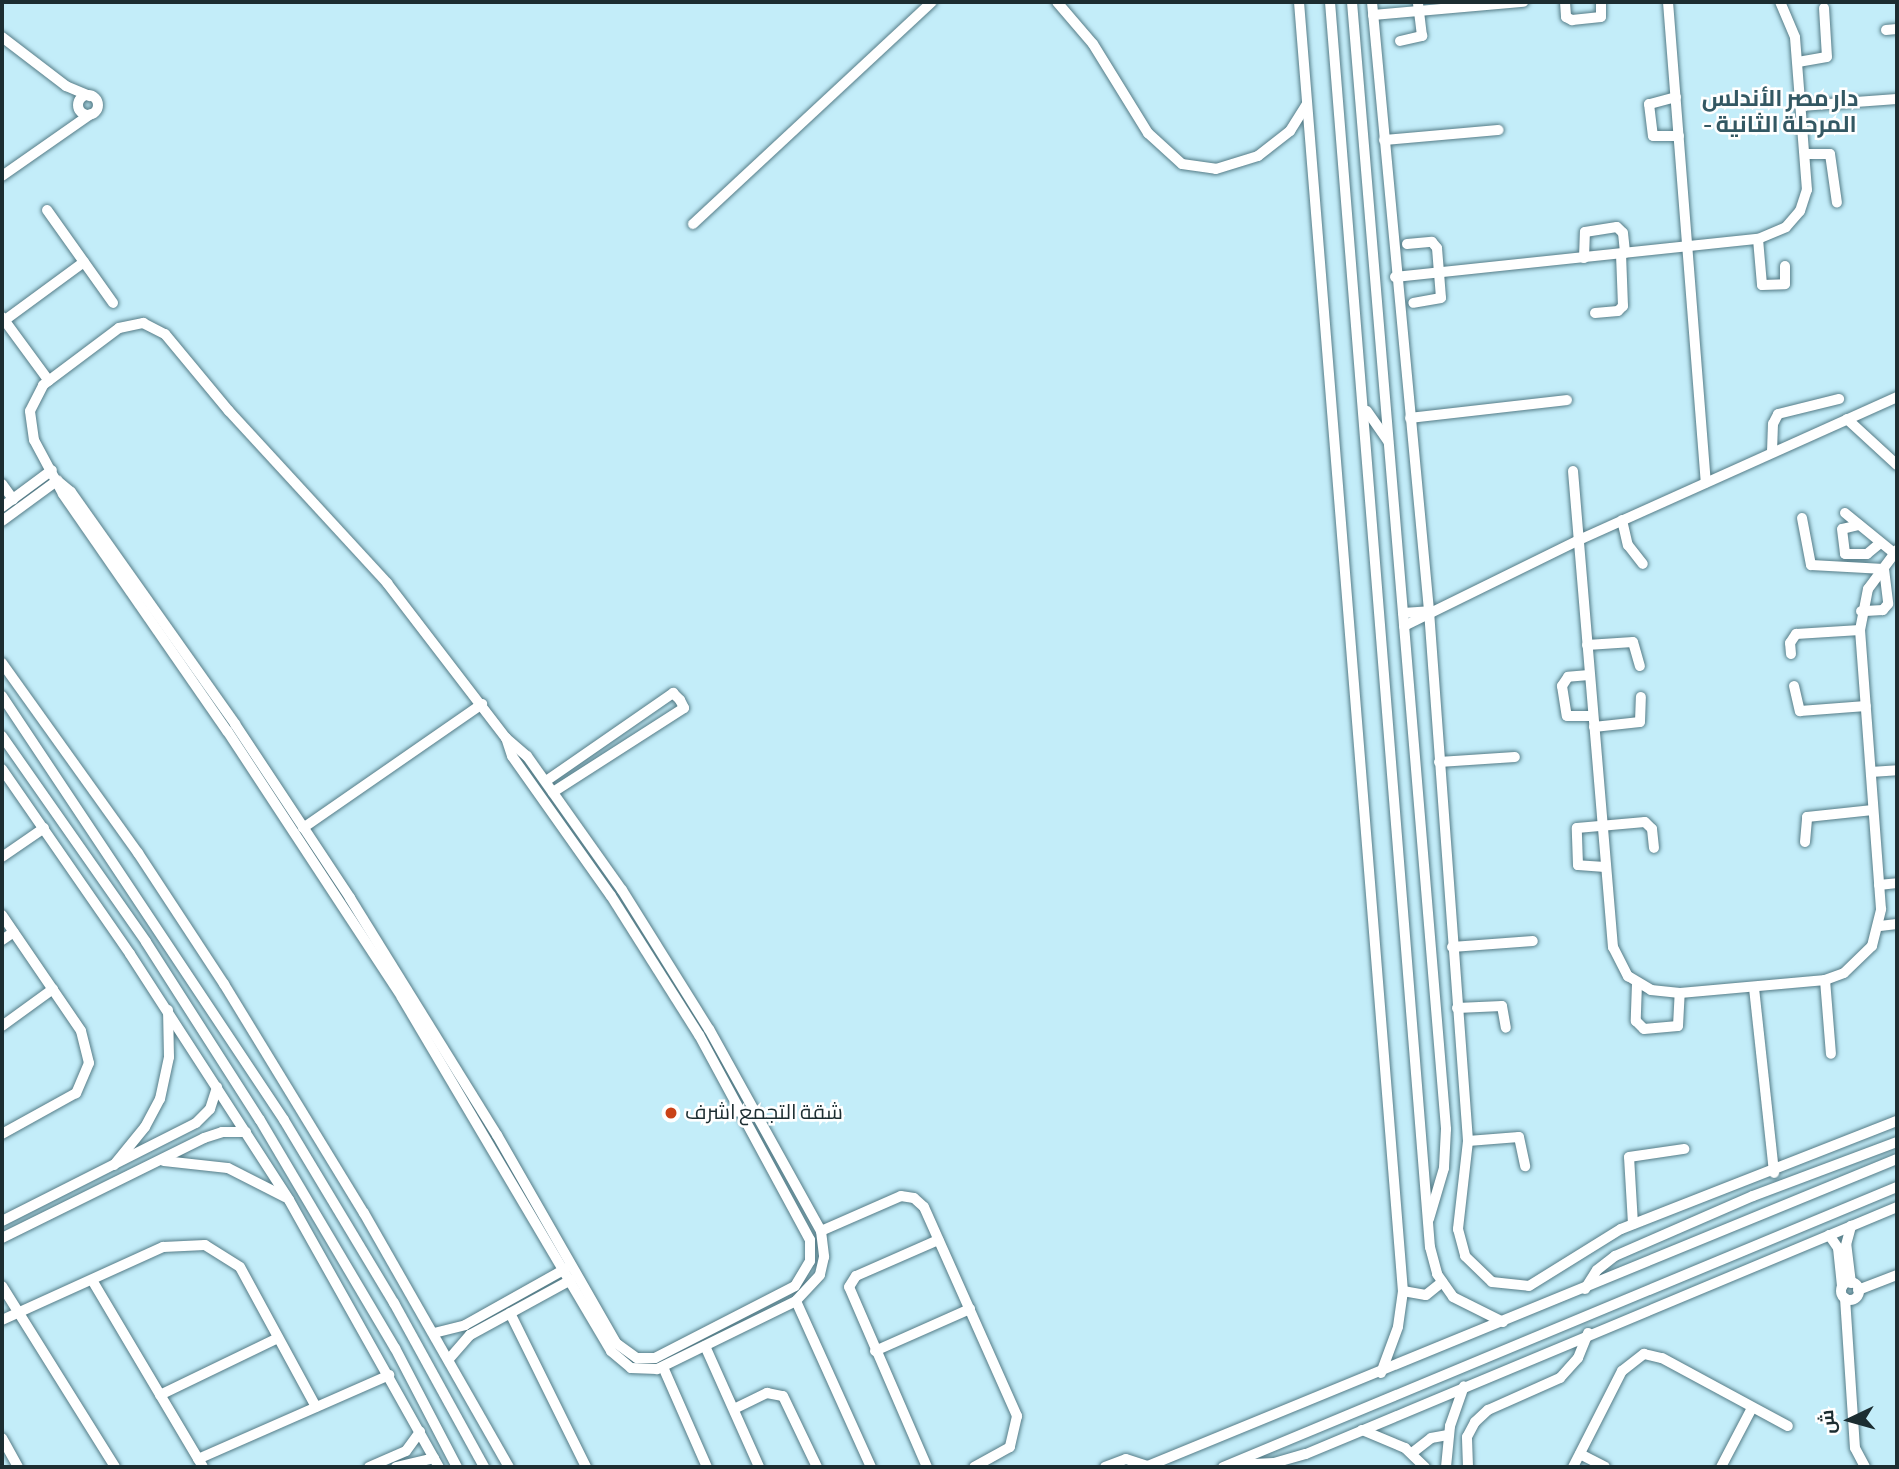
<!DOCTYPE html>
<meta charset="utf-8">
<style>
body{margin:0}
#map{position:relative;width:1899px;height:1469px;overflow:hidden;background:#c3edf9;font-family:"Sofia Sans Condensed",Cairo,sans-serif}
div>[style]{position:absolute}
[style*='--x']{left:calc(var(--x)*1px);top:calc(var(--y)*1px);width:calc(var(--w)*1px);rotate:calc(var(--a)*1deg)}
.roads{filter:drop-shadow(0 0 2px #557c87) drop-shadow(0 0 2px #557c87)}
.minor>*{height:10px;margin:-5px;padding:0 5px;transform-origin:5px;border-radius:5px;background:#fff}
.minor>.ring{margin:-5px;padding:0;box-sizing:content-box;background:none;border:10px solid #fff;border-radius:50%}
.dots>*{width:19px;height:19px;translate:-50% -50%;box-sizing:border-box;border:4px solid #fff;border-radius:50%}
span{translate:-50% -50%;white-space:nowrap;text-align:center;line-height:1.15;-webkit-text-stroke:5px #fff;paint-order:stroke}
.poi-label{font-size:21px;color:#1c2d31}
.left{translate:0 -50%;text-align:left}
.neighbourhood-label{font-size:23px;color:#335863;font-weight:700}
.frame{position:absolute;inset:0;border:4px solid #1c2d31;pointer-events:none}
.north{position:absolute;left:1815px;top:1385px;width:70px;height:70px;-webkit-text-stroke:5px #fff;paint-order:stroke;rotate:265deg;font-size:19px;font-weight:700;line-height:28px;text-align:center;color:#1c2d31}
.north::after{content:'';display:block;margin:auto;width:24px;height:32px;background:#1c2d31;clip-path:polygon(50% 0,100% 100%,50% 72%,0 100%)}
</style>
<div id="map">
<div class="roads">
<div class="minor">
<i style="--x:1057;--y:2;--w:55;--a:49.4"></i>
<i style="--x:1093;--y:44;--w:105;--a:58.3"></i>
<i style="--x:1148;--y:133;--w:46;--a:42.4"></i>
<i style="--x:1182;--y:164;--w:34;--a:8"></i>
<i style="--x:1216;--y:169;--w:44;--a:-17.2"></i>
<i style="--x:1258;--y:156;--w:41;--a:-38"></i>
<i style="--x:1290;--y:131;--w:32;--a:-58"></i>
<i style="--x:1299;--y:2;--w:1293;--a:85.39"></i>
<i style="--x:1403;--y:1291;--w:36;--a:98"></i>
<i style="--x:1398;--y:1327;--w:49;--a:110.3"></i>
<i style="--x:1330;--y:2;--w:1249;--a:85.41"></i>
<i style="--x:1430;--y:1247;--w:28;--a:75"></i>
<i style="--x:1437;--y:1274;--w:28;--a:55"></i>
<i style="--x:1453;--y:1297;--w:56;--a:26.6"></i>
<i style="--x:1352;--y:2;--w:1131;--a:85.23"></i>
<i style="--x:1446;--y:1129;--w:39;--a:93"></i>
<i style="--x:1444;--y:1168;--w:53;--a:106.4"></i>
<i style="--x:1372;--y:2;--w:612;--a:84.65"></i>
<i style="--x:1429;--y:611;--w:531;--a:85.79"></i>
<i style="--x:1468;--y:1141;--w:89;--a:96.5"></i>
<i style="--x:1458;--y:1229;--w:28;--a:75"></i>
<i style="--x:1465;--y:1256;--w:37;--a:44"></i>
<i style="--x:1492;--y:1282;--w:37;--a:6"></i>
<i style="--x:1529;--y:1286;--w:108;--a:-31.8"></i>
<i style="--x:1621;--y:1229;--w:296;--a:-21.4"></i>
<i style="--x:1565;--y:2;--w:15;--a:86"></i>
<i style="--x:1566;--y:17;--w:7;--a:27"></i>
<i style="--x:1572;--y:20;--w:29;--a:-6"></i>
<i style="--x:1601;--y:17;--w:15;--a:-90"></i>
<i style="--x:1668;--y:2;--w:482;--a:85.5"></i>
<i style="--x:1373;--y:15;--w:151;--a:-5"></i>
<i style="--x:1886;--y:30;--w:11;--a:-5"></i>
<i style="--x:2;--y:37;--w:81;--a:37.4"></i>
<i style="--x:66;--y:86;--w:26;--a:23"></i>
<i style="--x:1400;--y:41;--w:23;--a:-13"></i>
<i style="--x:1422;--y:36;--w:34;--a:-97"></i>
<i style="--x:1798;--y:62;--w:29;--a:-10"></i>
<i style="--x:1827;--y:57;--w:49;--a:-93.5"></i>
<i class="ring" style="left:78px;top:95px;width:10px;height:10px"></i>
<i style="--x:1676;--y:97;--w:28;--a:165"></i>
<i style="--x:1649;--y:104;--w:32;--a:83"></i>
<i style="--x:1653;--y:136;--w:26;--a:0"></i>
<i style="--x:1801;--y:106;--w:96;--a:-4.2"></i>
<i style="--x:1384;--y:140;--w:115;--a:-5"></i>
<i style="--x:1805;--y:154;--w:25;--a:0"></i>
<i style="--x:1830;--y:154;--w:49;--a:81.9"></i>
<i style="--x:2;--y:176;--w:108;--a:-34.9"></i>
<i style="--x:47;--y:210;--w:114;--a:54.6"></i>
<i style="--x:693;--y:224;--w:326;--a:-42.9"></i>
<i style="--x:1758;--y:239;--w:46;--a:85"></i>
<i style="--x:1762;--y:285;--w:23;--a:-2"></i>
<i style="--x:1785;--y:284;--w:18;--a:-90"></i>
<i style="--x:1407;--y:244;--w:25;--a:-5"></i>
<i style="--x:1432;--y:242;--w:8;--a:50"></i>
<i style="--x:1437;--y:248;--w:50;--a:85.4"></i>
<i style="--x:1441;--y:298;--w:28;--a:170"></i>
<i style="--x:1584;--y:258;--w:26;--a:-88"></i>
<i style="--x:1585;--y:232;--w:32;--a:-9"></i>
<i style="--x:1617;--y:227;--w:8;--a:45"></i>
<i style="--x:1623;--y:233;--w:20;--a:84"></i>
<i style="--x:1395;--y:277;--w:365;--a:-6"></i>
<i style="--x:1758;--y:239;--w:30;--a:-23"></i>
<i style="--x:1786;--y:227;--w:21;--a:-49"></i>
<i style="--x:1800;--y:211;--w:22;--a:-72"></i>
<i style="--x:1807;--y:190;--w:153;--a:-94.5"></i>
<i style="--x:1795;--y:37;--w:38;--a:-113"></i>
<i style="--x:1595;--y:313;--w:23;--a:-5"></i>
<i style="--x:1618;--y:311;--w:7;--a:-45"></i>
<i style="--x:1623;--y:306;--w:52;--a:-92.2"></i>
<i style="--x:2;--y:317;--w:79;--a:53.7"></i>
<i style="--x:5;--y:320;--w:98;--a:-36.3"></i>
<i style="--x:143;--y:323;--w:25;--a:27"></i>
<i style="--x:165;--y:334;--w:100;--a:50.3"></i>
<i style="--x:229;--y:411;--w:234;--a:47.4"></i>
<i style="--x:387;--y:583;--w:195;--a:52.5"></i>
<i style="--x:506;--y:738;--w:28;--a:41"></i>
<i style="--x:527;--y:756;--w:164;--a:54.7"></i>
<i style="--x:622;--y:890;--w:164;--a:58"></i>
<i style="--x:709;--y:1029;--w:231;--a:61"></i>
<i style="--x:821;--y:1231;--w:26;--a:83"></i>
<i style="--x:824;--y:1257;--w:18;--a:103"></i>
<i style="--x:820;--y:1275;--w:35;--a:133"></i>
<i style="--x:796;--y:1301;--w:155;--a:153.9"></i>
<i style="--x:657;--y:1369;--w:26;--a:-178"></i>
<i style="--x:631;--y:1368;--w:26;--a:-140"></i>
<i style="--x:611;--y:1351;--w:411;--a:-120.6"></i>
<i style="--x:402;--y:997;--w:318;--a:-123.3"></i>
<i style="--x:227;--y:731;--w:288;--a:-124.7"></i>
<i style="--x:63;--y:494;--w:61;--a:-118.2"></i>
<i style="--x:34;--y:440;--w:29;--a:-98"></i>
<i style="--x:30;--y:411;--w:29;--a:-63"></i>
<i style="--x:43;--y:385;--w:95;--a:-36.9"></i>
<i style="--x:119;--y:328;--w:25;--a:-12"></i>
<i style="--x:1367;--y:411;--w:37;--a:55"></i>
<i style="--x:1410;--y:418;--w:158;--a:-6.5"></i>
<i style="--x:1847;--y:419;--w:68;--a:42.6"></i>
<i style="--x:1772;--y:452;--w:28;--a:-88"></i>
<i style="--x:1773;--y:424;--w:11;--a:-63"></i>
<i style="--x:1778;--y:414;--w:63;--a:-13.8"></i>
<i style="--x:1573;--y:471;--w:478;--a:85.2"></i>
<i style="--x:1613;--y:947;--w:33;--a:63"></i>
<i style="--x:1628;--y:976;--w:27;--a:31"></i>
<i style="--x:1651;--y:990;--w:29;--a:6"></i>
<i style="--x:1680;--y:993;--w:146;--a:-5.1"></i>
<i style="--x:1825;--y:980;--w:20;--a:-20"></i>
<i style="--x:1844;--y:973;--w:39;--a:-44"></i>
<i style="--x:1872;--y:946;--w:38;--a:-76"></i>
<i style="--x:1881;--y:909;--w:280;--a:-94.3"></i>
<i style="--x:1860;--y:630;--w:42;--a:-79"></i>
<i style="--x:1868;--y:589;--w:49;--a:-53.4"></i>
<i style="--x:60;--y:483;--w:14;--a:39"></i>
<i style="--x:71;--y:492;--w:284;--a:54.7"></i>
<i style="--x:235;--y:724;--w:209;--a:56.5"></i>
<i style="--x:350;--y:898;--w:279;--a:58.2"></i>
<i style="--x:497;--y:1135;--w:240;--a:60.2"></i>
<i style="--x:616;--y:1343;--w:26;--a:36"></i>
<i style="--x:637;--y:1358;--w:18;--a:0"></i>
<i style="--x:655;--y:1358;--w:157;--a:-27.2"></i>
<i style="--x:795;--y:1286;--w:29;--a:-59"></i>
<i style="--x:810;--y:1261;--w:21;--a:-90"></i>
<i style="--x:810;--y:1240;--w:233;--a:-118.4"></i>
<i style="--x:699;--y:1035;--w:165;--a:-122.3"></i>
<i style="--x:611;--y:896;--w:171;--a:-125.3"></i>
<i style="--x:512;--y:756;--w:19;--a:-108"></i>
<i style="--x:2;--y:484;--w:19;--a:54"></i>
<i style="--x:2;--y:507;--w:62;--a:-36.5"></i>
<i style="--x:1845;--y:513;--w:63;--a:39.2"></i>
<i style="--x:1802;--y:518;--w:48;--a:79.2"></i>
<i style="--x:1811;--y:565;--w:73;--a:3.1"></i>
<i style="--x:1884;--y:569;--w:35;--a:83"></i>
<i style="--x:1888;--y:604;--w:8;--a:130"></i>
<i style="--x:1883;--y:610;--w:22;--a:177"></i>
<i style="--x:1622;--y:520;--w:26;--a:77"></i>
<i style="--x:1628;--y:545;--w:24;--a:52"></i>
<i style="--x:2;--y:521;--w:69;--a:-36.2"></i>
<i style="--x:1859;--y:525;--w:17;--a:167"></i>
<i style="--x:1842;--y:529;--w:25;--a:83"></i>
<i style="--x:1845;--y:554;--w:22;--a:0"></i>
<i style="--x:1867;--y:554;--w:17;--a:-40"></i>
<i style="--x:1403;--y:613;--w:26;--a:-4"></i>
<i style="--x:1404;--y:626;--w:195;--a:-26.2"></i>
<i style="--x:1579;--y:540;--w:349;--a:-24.2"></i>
<i style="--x:1587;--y:645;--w:46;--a:-3.7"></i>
<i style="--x:1633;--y:642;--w:25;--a:74"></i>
<i style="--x:1791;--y:654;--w:11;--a:-95"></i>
<i style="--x:1790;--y:643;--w:11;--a:-56"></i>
<i style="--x:1796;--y:634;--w:64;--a:-3.6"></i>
<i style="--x:2;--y:663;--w:234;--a:54.4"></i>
<i style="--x:138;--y:853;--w:157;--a:56.7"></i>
<i style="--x:224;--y:984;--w:268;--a:58.6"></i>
<i style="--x:364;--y:1213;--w:292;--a:60.3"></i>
<i style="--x:1589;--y:675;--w:21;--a:175"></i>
<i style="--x:1568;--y:677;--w:11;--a:124"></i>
<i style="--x:1562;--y:686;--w:30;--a:81"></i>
<i style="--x:1567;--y:716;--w:26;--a:0"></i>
<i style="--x:1794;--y:686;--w:26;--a:77"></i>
<i style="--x:1800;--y:711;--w:66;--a:-4.3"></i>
<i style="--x:2;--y:696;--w:509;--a:56.37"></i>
<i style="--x:284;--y:1120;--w:214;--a:59"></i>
<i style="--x:394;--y:1303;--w:187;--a:61.2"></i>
<i style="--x:1594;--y:727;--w:46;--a:-6.2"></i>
<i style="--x:1640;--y:722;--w:25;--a:-88"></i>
<i style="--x:2;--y:736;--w:251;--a:55"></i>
<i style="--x:146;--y:942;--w:211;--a:57.4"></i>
<i style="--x:260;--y:1120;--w:265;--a:59.4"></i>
<i style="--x:395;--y:1348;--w:134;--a:62.5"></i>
<i style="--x:1439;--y:762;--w:76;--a:-3.8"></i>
<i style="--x:2;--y:769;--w:225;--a:55.3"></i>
<i style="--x:130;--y:954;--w:293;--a:57.1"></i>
<i style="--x:289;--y:1200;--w:306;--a:60.7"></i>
<i style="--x:1871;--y:772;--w:26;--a:-4"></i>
<i style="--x:546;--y:781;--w:155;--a:-34.7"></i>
<i style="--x:673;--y:693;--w:10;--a:45"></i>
<i style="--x:680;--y:700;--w:9;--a:63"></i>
<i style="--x:684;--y:708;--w:156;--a:147.3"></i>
<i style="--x:303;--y:828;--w:218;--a:-34.7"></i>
<i style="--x:1805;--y:842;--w:25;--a:-85"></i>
<i style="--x:1807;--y:817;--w:66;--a:-6.1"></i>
<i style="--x:2;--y:857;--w:51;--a:-34.6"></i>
<i style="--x:1605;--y:867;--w:27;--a:-176"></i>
<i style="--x:1578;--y:865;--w:37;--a:-92"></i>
<i style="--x:1577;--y:828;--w:68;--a:-5"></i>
<i style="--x:1645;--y:822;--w:10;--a:45"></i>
<i style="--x:1652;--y:829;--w:19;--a:84"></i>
<i style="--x:1879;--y:885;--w:18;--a:-6"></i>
<i style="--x:2;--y:915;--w:140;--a:55.7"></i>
<i style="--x:81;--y:1031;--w:33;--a:76"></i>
<i style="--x:89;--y:1063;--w:33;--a:113"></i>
<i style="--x:76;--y:1093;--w:85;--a:151"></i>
<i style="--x:1880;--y:926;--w:17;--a:-7"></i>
<i style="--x:2;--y:940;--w:14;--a:-34"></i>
<i style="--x:1452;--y:947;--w:81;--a:-4.2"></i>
<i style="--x:1825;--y:980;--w:74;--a:85.4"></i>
<i style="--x:1637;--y:983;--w:38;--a:92"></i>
<i style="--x:1636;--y:1021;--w:11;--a:45"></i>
<i style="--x:1644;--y:1029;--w:34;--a:-5"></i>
<i style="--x:1678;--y:1026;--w:33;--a:-87"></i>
<i style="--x:1754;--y:988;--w:186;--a:83.8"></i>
<i style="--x:1457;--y:1008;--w:45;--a:-2.5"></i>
<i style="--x:1502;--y:1006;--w:22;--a:80"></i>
<i style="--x:2;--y:1026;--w:63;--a:-36"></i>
<i style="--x:1468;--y:1141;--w:51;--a:-4.5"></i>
<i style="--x:1519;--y:1137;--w:30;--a:78"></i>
<i style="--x:164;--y:1161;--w:64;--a:6.2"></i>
<i style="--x:228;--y:1168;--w:64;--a:27"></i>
<i style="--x:114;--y:1165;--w:49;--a:-50.8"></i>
<i style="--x:145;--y:1127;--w:32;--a:-62"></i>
<i style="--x:160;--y:1099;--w:43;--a:-77.9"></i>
<i style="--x:169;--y:1057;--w:47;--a:-91.2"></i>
<i style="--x:2;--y:1221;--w:217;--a:-26.8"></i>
<i style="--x:196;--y:1123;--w:20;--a:-45"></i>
<i style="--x:210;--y:1109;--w:23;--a:-72"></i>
<i style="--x:1633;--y:1224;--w:67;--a:-93.4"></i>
<i style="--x:1629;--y:1157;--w:56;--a:-8.3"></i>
<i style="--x:821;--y:1231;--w:87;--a:-23.6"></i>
<i style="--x:901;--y:1196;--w:13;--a:9"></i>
<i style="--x:914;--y:1198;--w:13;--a:42"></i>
<i style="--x:924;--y:1207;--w:229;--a:66"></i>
<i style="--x:1017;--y:1416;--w:32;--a:103"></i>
<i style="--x:1010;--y:1447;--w:41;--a:150.9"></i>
<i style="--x:1829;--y:1235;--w:16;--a:55"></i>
<i style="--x:1838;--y:1248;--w:39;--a:84"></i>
<i style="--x:2;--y:1238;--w:225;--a:-26.3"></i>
<i style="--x:204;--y:1138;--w:19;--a:-18"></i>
<i style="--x:222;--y:1132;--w:24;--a:0"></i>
<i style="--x:92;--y:1280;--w:217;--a:59.3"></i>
<i class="ring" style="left:1841px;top:1282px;width:8px;height:8px"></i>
<i style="--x:1851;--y:1283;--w:38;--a:-97"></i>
<i style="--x:1846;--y:1245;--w:20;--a:-75"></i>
<i style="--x:2;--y:1286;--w:213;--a:58"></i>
<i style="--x:1585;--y:1289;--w:22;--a:-58"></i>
<i style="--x:1597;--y:1270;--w:23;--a:-38"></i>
<i style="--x:1615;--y:1256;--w:150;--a:-23.5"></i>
<i style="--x:1753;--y:1196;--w:154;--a:-20.6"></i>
<i style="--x:1858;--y:1290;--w:42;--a:-21"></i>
<i style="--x:1403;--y:1291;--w:23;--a:10"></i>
<i style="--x:1426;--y:1295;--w:21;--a:-39"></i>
<i style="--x:1845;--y:1298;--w:150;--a:86.2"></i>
<i style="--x:1855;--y:1448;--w:21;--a:62"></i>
<i style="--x:796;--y:1301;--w:182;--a:65.7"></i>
<i style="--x:510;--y:1313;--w:172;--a:63.7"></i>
<i style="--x:2;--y:1320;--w:177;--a:-24.4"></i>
<i style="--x:163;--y:1247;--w:42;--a:-2.7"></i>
<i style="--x:205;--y:1245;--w:41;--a:32.2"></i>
<i style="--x:240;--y:1267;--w:159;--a:61.5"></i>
<i style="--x:434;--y:1333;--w:32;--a:-14"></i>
<i style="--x:465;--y:1325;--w:115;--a:-29.2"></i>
<i style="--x:705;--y:1346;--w:133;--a:65.9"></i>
<i style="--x:875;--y:1351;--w:104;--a:-23.9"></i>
<i style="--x:449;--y:1359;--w:32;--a:-49"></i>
<i style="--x:470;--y:1335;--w:115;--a:-28.6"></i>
<i style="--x:663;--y:1367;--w:109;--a:66.3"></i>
<i style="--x:160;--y:1395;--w:131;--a:-25.8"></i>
<i style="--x:734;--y:1409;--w:37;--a:-26"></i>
<i style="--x:767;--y:1393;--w:16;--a:11"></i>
<i style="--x:783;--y:1396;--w:79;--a:64.4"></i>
<i style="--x:1362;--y:1430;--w:47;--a:22.7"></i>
<i style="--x:1405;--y:1448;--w:28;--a:44"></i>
<i style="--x:2;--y:1438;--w:33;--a:61"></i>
<i style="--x:1412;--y:1453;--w:24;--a:-38"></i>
<i style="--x:1431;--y:1438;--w:17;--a:-10"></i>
<i style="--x:1580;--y:1454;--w:28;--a:27"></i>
<i style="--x:198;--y:1459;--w:209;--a:-23.7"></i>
<i style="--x:1233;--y:1465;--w:41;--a:-2.8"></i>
<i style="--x:1274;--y:1463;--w:33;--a:-16"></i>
<i style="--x:1306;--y:1454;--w:641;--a:-22.68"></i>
<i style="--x:1148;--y:1466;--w:809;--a:-22.29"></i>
<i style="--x:369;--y:1467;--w:40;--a:-23.4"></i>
<i style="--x:406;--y:1451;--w:24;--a:-54"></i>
<i style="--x:396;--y:1467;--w:39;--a:-13"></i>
<i style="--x:927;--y:1467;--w:196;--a:-113.4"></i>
<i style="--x:849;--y:1287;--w:13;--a:-58"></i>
<i style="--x:856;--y:1276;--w:90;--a:-23.7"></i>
<i style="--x:1105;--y:1467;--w:22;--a:-21"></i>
<i style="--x:1126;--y:1459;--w:25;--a:18"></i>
<i style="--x:1223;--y:1467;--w:730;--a:-22.56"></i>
<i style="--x:1446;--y:1467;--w:41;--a:-84.4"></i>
<i style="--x:1450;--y:1426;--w:42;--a:-70.7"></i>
<i style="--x:1468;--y:1467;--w:30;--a:-92"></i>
<i style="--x:1467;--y:1437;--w:17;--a:-62"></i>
<i style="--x:1475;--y:1422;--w:18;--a:-43"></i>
<i style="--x:1488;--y:1410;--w:79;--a:-24"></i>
<i style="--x:1560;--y:1378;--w:27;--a:-48"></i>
<i style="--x:1578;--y:1358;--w:27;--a:-68"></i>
<i style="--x:1573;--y:1467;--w:108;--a:-63"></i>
<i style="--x:1622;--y:1371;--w:28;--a:-38"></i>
<i style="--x:1644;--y:1354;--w:18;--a:13"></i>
<i style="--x:1662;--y:1358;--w:143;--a:28.4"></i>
<i style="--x:1721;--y:1467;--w:67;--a:-62.3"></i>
</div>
</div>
<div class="dots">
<i style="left:671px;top:1113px;background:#ca4217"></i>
</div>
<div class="poi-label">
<span class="left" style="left:685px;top:1113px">شقة التجمع اشرف</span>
</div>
<div class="neighbourhood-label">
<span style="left:1780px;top:112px">دار مصر الأندلس<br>- المرحلة الثانية</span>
</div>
<div class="frame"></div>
<div class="north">ش</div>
</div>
